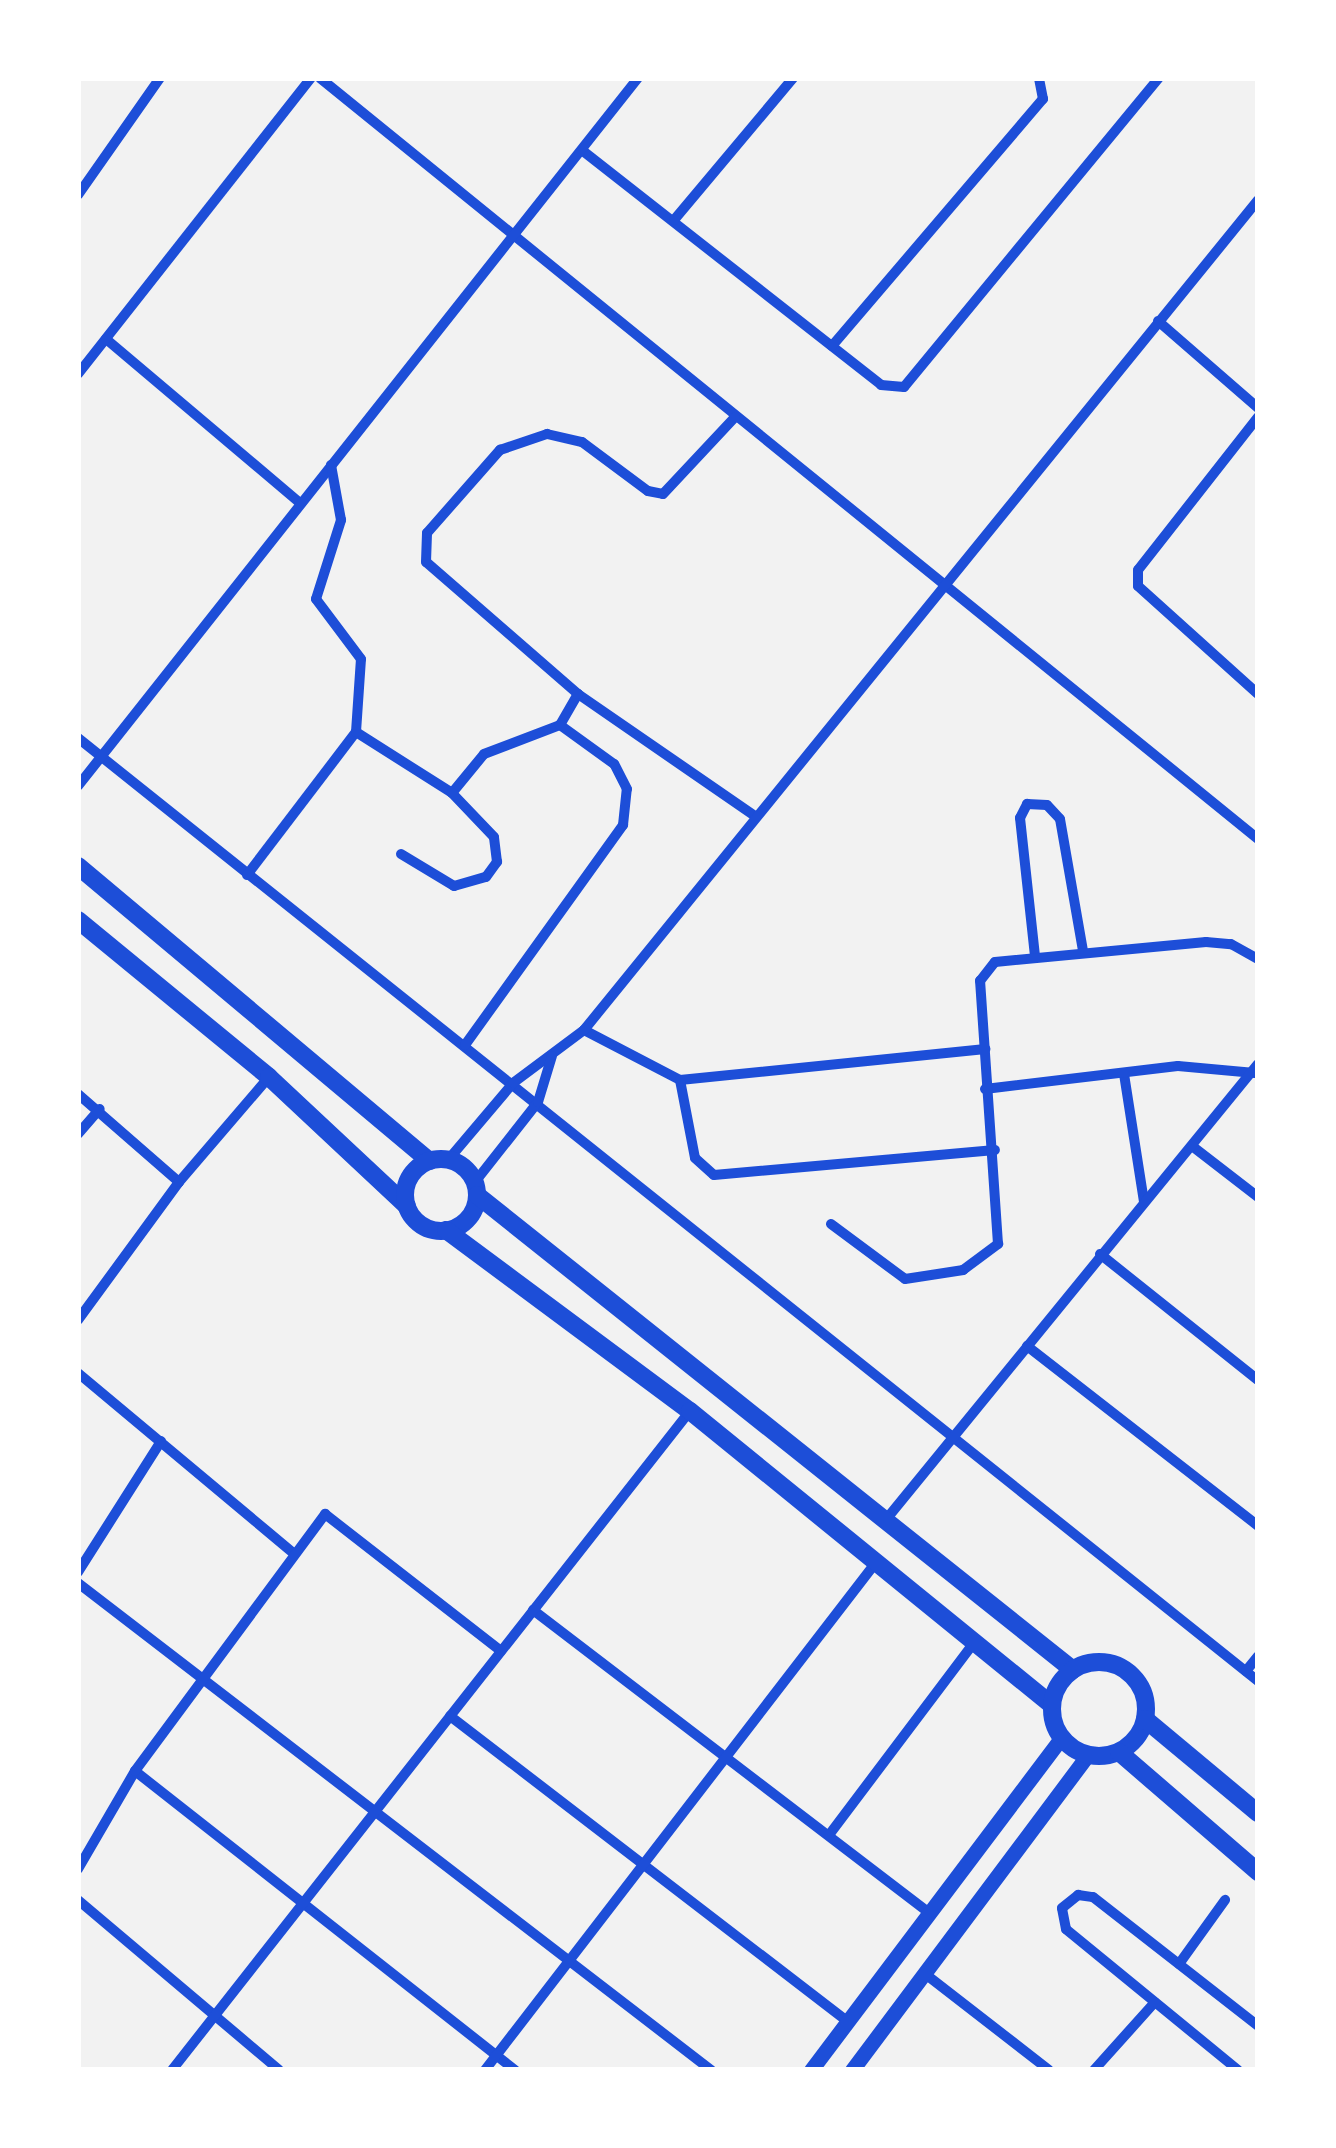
<!DOCTYPE html>
<style>
body{margin:0}
#map{position:relative;width:1336px;height:2148px;overflow:hidden;background:#f2f2f2;font-family:"Sofia Sans Condensed",sans-serif}
div>[style]{position:absolute}
[style*='--x']{left:calc(var(--x)*1px);top:calc(var(--y)*1px);width:calc(var(--w)*1px);rotate:calc(var(--a)*1deg)}
.minor>*{height:10px;margin:-5px;padding:0 5px;transform-origin:5px;border-radius:5px;background:#1d4ed8}
.secondary>*{height:15px;margin:-7.5px;padding:0 7.5px;transform-origin:7.5px;border-radius:7.5px;background:#1d4ed8}
.primary>*{height:18px;margin:-9px;padding:0 9px;transform-origin:9px;border-radius:9px;background:#1d4ed8}
.primary>.ring{margin:-9px;padding:0;box-sizing:content-box;background:none;border:18px solid #1d4ed8;border-radius:50%}
span{translate:-50% -50%;white-space:nowrap;text-align:center;line-height:1.15;-webkit-text-stroke:12px #fff;paint-order:stroke}
.frame{position:absolute;inset:0;border:81px solid #fff;pointer-events:none}
</style>
<div id="map">
<div class="minor">
<i style="--x:320;--y:78;--w:1208;--a:39.05"></i>
<i style="--x:583;--y:151;--w:379;--a:38.1"></i>
<i style="--x:881;--y:385;--w:23;--a:5"></i>
<i style="--x:904;--y:387;--w:401;--a:-50.5"></i>
<i style="--x:78;--y:195;--w:143;--a:-55"></i>
<i style="--x:674;--y:220;--w:185;--a:-50"></i>
<i style="--x:1158;--y:321;--w:133;--a:41"></i>
<i style="--x:106;--y:339;--w:254;--a:40.2"></i>
<i style="--x:832;--y:346;--w:325;--a:-49.5"></i>
<i style="--x:1043;--y:99;--w:21;--a:-101"></i>
<i style="--x:78;--y:374;--w:377;--a:-51.8"></i>
<i style="--x:1258;--y:417;--w:194;--a:128.1"></i>
<i style="--x:1138;--y:570;--w:16;--a:90"></i>
<i style="--x:1138;--y:586;--w:161;--a:42"></i>
<i style="--x:578;--y:694;--w:216;--a:34.6"></i>
<i style="--x:356;--y:732;--w:114;--a:32.4"></i>
<i style="--x:452;--y:793;--w:50;--a:-50.6"></i>
<i style="--x:484;--y:754;--w:81;--a:-20.9"></i>
<i style="--x:560;--y:725;--w:36;--a:-60"></i>
<i style="--x:578;--y:694;--w:201;--a:-139"></i>
<i style="--x:426;--y:562;--w:29;--a:-88"></i>
<i style="--x:427;--y:533;--w:111;--a:-48.7"></i>
<i style="--x:500;--y:450;--w:50;--a:-18.8"></i>
<i style="--x:547;--y:434;--w:36;--a:13"></i>
<i style="--x:582;--y:442;--w:82;--a:36.6"></i>
<i style="--x:648;--y:491;--w:15;--a:11"></i>
<i style="--x:663;--y:494;--w:105;--a:-46.9"></i>
<i style="--x:78;--y:738;--w:1511;--a:38.63"></i>
<i style="--x:78;--y:786;--w:903;--a:-51.66"></i>
<i style="--x:401;--y:854;--w:62;--a:31.1"></i>
<i style="--x:454;--y:886;--w:33;--a:-16"></i>
<i style="--x:486;--y:877;--w:19;--a:-54"></i>
<i style="--x:497;--y:862;--w:25;--a:-97"></i>
<i style="--x:494;--y:837;--w:61;--a:-133.7"></i>
<i style="--x:247;--y:875;--w:180;--a:-52.7"></i>
<i style="--x:356;--y:732;--w:73;--a:-86.1"></i>
<i style="--x:361;--y:659;--w:75;--a:-126.9"></i>
<i style="--x:316;--y:599;--w:83;--a:-72.4"></i>
<i style="--x:341;--y:520;--w:56;--a:-100.3"></i>
<i style="--x:1035;--y:956;--w:139;--a:-96.2"></i>
<i style="--x:1020;--y:818;--w:16;--a:-63"></i>
<i style="--x:1027;--y:804;--w:20;--a:3"></i>
<i style="--x:1047;--y:805;--w:19;--a:47"></i>
<i style="--x:1060;--y:819;--w:134;--a:80.1"></i>
<i style="--x:584;--y:1030;--w:108;--a:27.5"></i>
<i style="--x:680;--y:1080;--w:307;--a:-5.8"></i>
<i style="--x:465;--y:1045;--w:271;--a:-54.3"></i>
<i style="--x:623;--y:825;--w:36;--a:-84"></i>
<i style="--x:627;--y:789;--w:28;--a:-117"></i>
<i style="--x:614;--y:764;--w:67;--a:-144.2"></i>
<i style="--x:1124;--y:1074;--w:129;--a:81.1"></i>
<i style="--x:680;--y:1080;--w:79;--a:79.1"></i>
<i style="--x:695;--y:1158;--w:25;--a:42"></i>
<i style="--x:714;--y:1175;--w:282;--a:-5.1"></i>
<i style="--x:985;--y:1089;--w:194;--a:-6.8"></i>
<i style="--x:1178;--y:1066;--w:77;--a:5.2"></i>
<i style="--x:78;--y:1094;--w:134;--a:41.1"></i>
<i style="--x:78;--y:1134;--w:33;--a:-49"></i>
<i style="--x:1192;--y:1146;--w:83;--a:37.7"></i>
<i style="--x:448;--y:1160;--w:101;--a:-49.8"></i>
<i style="--x:513;--y:1083;--w:89;--a:-36.7"></i>
<i style="--x:584;--y:1030;--w:1069;--a:-50.92"></i>
<i style="--x:475;--y:1182;--w:102;--a:-51.8"></i>
<i style="--x:538;--y:1102;--w:48;--a:-73.1"></i>
<i style="--x:831;--y:1224;--w:92;--a:36.6"></i>
<i style="--x:905;--y:1279;--w:59;--a:-8.8"></i>
<i style="--x:963;--y:1270;--w:44;--a:-36.6"></i>
<i style="--x:998;--y:1244;--w:264;--a:-93.9"></i>
<i style="--x:980;--y:981;--w:24;--a:-52"></i>
<i style="--x:995;--y:962;--w:212;--a:-5.4"></i>
<i style="--x:1206;--y:942;--w:25;--a:5"></i>
<i style="--x:1231;--y:944;--w:31;--a:29"></i>
<i style="--x:1100;--y:1254;--w:202;--a:38.6"></i>
<i style="--x:78;--y:1320;--w:171;--a:-53.8"></i>
<i style="--x:179;--y:1182;--w:138;--a:-49.4"></i>
<i style="--x:1027;--y:1346;--w:293;--a:37.9"></i>
<i style="--x:78;--y:1373;--w:278;--a:39.9"></i>
<i style="--x:884;--y:1522;--w:591;--a:-50.77"></i>
<i style="--x:78;--y:1572;--w:155;--a:-57.6"></i>
<i style="--x:78;--y:1583;--w:799;--a:37.57"></i>
<i style="--x:533;--y:1610;--w:494;--a:37.4"></i>
<i style="--x:1246;--y:1671;--w:19;--a:-51"></i>
<i style="--x:450;--y:1716;--w:501;--a:37.53"></i>
<i style="--x:135;--y:1771;--w:484;--a:38.2"></i>
<i style="--x:829;--y:1835;--w:243;--a:-53"></i>
<i style="--x:78;--y:1869;--w:113;--a:-59.8"></i>
<i style="--x:135;--y:1771;--w:320;--a:-53.5"></i>
<i style="--x:325;--y:1514;--w:223;--a:37.9"></i>
<i style="--x:78;--y:1900;--w:263;--a:40.2"></i>
<i style="--x:1179;--y:1964;--w:79;--a:-54.3"></i>
<i style="--x:924;--y:1973;--w:158;--a:37.8"></i>
<i style="--x:172;--y:2070;--w:838;--a:-51.83"></i>
<i style="--x:485;--y:2070;--w:642;--a:-52.4"></i>
<i style="--x:1094;--y:2070;--w:91;--a:-48.1"></i>
<i style="--x:1238;--y:2070;--w:222;--a:-140.7"></i>
<i style="--x:1066;--y:1929;--w:21;--a:-101"></i>
<i style="--x:1062;--y:1908;--w:21;--a:-39"></i>
<i style="--x:1078;--y:1895;--w:15;--a:8"></i>
<i style="--x:1093;--y:1897;--w:209;--a:38"></i>
</div>
<div class="secondary">
<i style="--x:811;--y:2070;--w:416;--a:-53"></i>
<i style="--x:852;--y:2070;--w:394;--a:-53.2"></i>
</div>
<div class="primary">
<i style="--x:78;--y:866;--w:459;--a:40"></i>
<i style="--x:78;--y:920;--w:247;--a:39.4"></i>
<i style="--x:269;--y:1077;--w:189;--a:43.1"></i>
<i class="ring" style="left:405px;top:1159px;width:54px;height:54px"></i>
<i style="--x:477;--y:1195;--w:762;--a:38.55"></i>
<i style="--x:446;--y:1230;--w:304;--a:36.6"></i>
<i style="--x:690;--y:1411;--w:465;--a:39.1"></i>
<i class="ring" style="left:1052px;top:1662px;width:76px;height:76px"></i>
<i style="--x:1145;--y:1719;--w:147;--a:39.8"></i>
<i style="--x:1119;--y:1752;--w:184;--a:40.8"></i>
</div>
<div class="frame"></div>
</div>
